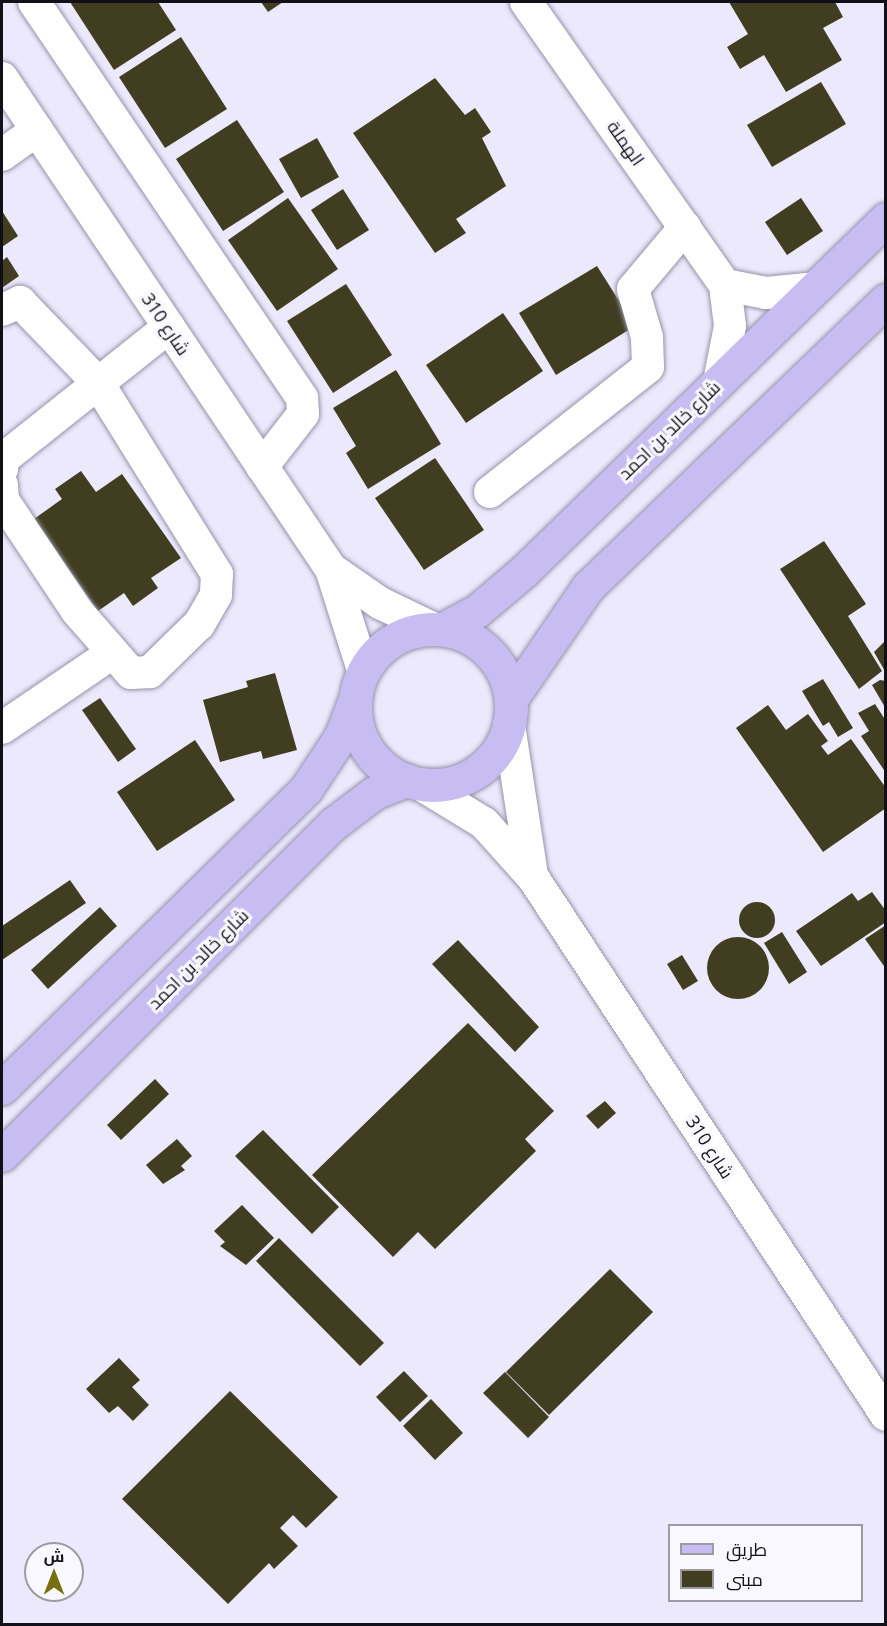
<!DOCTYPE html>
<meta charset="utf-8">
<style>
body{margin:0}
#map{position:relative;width:887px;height:1626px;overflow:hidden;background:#ece9fd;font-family:"Open Sans",Cairo,sans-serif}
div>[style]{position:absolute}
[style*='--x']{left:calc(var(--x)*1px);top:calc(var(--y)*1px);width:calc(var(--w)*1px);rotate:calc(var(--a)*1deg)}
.building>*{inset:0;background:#403d20}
.round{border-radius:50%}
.roads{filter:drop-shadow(0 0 2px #9693aa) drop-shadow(0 0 2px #9693aa)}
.minor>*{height:32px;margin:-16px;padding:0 16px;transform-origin:16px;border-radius:16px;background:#fff}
.major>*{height:33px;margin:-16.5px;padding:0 16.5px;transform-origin:16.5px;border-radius:16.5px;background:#c7bdf2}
.major>.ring{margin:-16.5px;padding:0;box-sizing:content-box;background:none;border:33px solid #c7bdf2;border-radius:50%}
span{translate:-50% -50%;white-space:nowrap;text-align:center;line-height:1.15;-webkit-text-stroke:6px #f9f8fe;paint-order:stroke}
.street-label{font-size:18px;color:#110f17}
.frame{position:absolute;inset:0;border:3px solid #110f17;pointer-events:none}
.legend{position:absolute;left:668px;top:1524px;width:195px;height:78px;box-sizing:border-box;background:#f9f8fe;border:2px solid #9c9ba2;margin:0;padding:8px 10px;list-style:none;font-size:18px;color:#110f17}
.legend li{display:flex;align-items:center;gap:12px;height:30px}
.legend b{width:30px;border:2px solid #9c9ba2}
.north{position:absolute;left:24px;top:1542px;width:60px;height:60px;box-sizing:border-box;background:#f9f8fe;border:2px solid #9c9ba2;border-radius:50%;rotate:0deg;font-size:16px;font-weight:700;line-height:24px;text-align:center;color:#110f17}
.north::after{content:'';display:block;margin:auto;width:21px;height:27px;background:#776f0e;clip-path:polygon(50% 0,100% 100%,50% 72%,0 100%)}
</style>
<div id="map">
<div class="building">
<i style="clip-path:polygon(70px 2px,158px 2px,176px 30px,114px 70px)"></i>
<i style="clip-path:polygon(261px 2px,283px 2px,268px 12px)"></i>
<i style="clip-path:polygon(729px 2px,835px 2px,843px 17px,823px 28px,842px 60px,786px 92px,764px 55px,740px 69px,727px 47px,748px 34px)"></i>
<i style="clip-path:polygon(181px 37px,227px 109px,165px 148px,119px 77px)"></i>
<i style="clip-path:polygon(435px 78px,465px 115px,475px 108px,491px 132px,482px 138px,506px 186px,456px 219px,466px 233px,435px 253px,353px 133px)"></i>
<i style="clip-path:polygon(821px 82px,846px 124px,772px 167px,747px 125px)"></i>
<i style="clip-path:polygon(237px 120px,284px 192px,223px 231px,176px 159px)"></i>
<i style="clip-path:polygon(317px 138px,339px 177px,301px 198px,279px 159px)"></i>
<i style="clip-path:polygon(343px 189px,369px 230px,337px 250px,311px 210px)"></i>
<i style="clip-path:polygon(288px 198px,338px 269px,277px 311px,228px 240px)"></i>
<i style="clip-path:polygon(801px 198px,823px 231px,787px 255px,765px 222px)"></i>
<i style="clip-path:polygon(2px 211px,18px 236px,2px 247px)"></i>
<i style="clip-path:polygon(7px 257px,19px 276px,2px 288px,2px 261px)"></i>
<i style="clip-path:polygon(597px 266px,635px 326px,556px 375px,519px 313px)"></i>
<i style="clip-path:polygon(346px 284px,392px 355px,333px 393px,287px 321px)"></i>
<i style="clip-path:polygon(503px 313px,543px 371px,466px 423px,426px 365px)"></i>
<i style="clip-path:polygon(396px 370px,441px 444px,368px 489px,346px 453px,356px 446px,333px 408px)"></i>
<i style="clip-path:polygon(435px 458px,484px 530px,424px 570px,375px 498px)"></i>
<i style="clip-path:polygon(81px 471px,96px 492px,122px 474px,181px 558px,151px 578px,158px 588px,133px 606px,124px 593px,98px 611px,34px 519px,62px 499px,55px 489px)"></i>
<i style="clip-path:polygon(824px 541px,866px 604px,848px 616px,882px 671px,859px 689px,780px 569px)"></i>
<i style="clip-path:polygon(886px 640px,886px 673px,874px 652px)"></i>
<i style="clip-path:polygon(275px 673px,297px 750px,263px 759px,261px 751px,220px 762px,203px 700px,248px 687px,246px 681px)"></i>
<i style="clip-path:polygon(823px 679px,853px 728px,838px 737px,829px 722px,823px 726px,802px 691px)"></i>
<i style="clip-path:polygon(880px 680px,886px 681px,886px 709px,872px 685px)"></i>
<i style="clip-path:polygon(100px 698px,136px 749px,118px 762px,82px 710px)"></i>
<i style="clip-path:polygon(875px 704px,886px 721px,886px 773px,861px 736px,869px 731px,858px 713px)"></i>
<i style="clip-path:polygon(768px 705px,786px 730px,808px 714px,828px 741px,821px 746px,828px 755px,851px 739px,886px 788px,886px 808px,823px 852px,736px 728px)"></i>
<i style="clip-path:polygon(195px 740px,235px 800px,157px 851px,117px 792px)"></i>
<i style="clip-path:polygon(70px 880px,86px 903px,2px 960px,2px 926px)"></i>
<i style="clip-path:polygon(872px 892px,886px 911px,886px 922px,821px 966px,796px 931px,852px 893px,858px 901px)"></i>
<i class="round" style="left:739px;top:902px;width:36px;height:36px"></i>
<i style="clip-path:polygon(100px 907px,117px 926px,48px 989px,31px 970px)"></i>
<i style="clip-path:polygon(886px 925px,886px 969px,865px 939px)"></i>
<i style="clip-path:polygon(782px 932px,807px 972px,789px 984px,764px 943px)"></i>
<i class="round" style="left:707px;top:937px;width:62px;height:62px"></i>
<i style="clip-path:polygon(458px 940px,539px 1027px,515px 1052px,432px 964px)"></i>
<i style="clip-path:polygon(682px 955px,698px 981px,683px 990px,667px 964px)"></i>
<i style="clip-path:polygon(468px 1023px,554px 1111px,525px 1139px,536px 1151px,435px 1249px,418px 1232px,393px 1257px,312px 1175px)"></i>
<i style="clip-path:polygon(155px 1079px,169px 1094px,121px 1140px,107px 1125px)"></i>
<i style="clip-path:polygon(605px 1101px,616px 1113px,598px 1129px,586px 1116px)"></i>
<i style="clip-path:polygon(263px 1130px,339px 1207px,312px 1234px,235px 1156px)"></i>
<i style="clip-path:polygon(177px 1139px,192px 1156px,181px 1166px,185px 1170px,163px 1184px,146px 1165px)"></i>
<i style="clip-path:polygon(242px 1205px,274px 1238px,246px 1265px,220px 1246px,225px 1242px,214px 1231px)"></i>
<i style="clip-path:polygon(279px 1238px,384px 1343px,360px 1366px,256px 1261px)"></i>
<i style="clip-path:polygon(610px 1269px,653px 1312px,549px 1415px,506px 1372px)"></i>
<i style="clip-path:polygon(119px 1358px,140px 1380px,132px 1387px,149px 1405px,133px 1421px,118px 1406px,109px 1413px,86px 1389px)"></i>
<i style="clip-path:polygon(404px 1371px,428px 1396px,400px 1422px,376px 1397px)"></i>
<i style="clip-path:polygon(505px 1372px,549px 1417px,528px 1438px,483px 1393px)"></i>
<i style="clip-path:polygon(230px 1391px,338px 1497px,306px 1528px,293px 1515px,280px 1528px,298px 1546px,274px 1569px,269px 1563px,228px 1604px,122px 1499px)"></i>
<i style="clip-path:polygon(431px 1399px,463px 1433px,435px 1460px,403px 1426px)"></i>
</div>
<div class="roads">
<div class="minor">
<i style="--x:34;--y:2;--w:478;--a:55.9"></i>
<i style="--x:302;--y:398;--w:16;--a:86"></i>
<i style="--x:303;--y:414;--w:67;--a:127.7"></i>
<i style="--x:526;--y:2;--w:346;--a:54.9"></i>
<i style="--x:725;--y:285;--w:41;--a:83"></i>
<i style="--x:730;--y:326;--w:57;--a:101.1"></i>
<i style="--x:2;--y:78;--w:591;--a:56.18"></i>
<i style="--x:331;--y:569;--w:106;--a:72.4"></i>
<i style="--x:2;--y:155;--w:43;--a:-35.5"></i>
<i style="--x:725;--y:285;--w:42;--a:11"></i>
<i style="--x:766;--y:293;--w:49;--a:-5.8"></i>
<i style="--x:2;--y:310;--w:20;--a:-24"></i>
<i style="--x:20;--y:302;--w:112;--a:46.1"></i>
<i style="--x:98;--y:383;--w:225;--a:58.1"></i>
<i style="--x:217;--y:574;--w:21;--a:93"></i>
<i style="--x:216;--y:595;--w:34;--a:120"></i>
<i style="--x:199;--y:624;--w:69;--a:135.6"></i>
<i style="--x:150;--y:672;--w:19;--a:177"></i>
<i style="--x:131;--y:673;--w:82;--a:-131.1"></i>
<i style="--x:77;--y:611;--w:133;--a:-123.7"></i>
<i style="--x:3;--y:500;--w:15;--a:-94"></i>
<i style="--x:2;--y:469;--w:10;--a:-84"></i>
<i style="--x:3;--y:459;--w:212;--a:-38.5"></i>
<i style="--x:490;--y:492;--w:201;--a:-38.3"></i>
<i style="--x:648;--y:367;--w:30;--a:-92"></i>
<i style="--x:647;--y:337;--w:50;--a:-106.3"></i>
<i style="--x:633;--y:289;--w:81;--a:-50"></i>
<i style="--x:331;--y:569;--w:60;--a:34.8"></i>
<i style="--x:380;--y:603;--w:60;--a:25.7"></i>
<i style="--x:509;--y:725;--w:146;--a:81.3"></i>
<i style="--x:2;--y:728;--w:132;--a:-34.2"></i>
<i style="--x:420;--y:784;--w:75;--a:31.4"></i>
<i style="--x:484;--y:823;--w:75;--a:48.2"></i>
<i style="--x:534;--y:879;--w:641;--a:56.71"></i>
</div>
<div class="major">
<i style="--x:443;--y:629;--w:38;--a:-28"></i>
<i style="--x:477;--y:611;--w:62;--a:-40.4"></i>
<i style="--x:524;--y:571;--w:505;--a:-44.2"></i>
<i class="ring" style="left:355px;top:629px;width:123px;height:123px"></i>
<i style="--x:511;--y:699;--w:136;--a:-55.5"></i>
<i style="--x:588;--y:587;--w:414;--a:-43.9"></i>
<i style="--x:2;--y:1088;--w:426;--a:-44.5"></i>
<i style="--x:306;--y:789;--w:64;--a:-56.6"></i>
<i style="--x:341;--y:736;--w:39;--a:-69"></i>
<i style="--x:2;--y:1155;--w:468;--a:-45"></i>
<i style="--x:333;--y:824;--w:51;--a:-37.1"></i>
<i style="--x:374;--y:793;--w:35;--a:-22"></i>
</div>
</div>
<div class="street-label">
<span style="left:626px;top:143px;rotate:55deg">الهملة</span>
<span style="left:166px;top:324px;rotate:56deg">شارع 310</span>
<span style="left:669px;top:430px;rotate:-44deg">شارع خالد بن احمد</span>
<span style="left:198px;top:959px;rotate:-45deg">شارع خالد بن احمد</span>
<span style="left:710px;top:1147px;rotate:57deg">شارع 310</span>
</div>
<div class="frame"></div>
<ul class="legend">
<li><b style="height:8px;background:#c7bdf2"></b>طريق</li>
<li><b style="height:16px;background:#403d20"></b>مبنى</li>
</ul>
<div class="north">ش</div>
</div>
